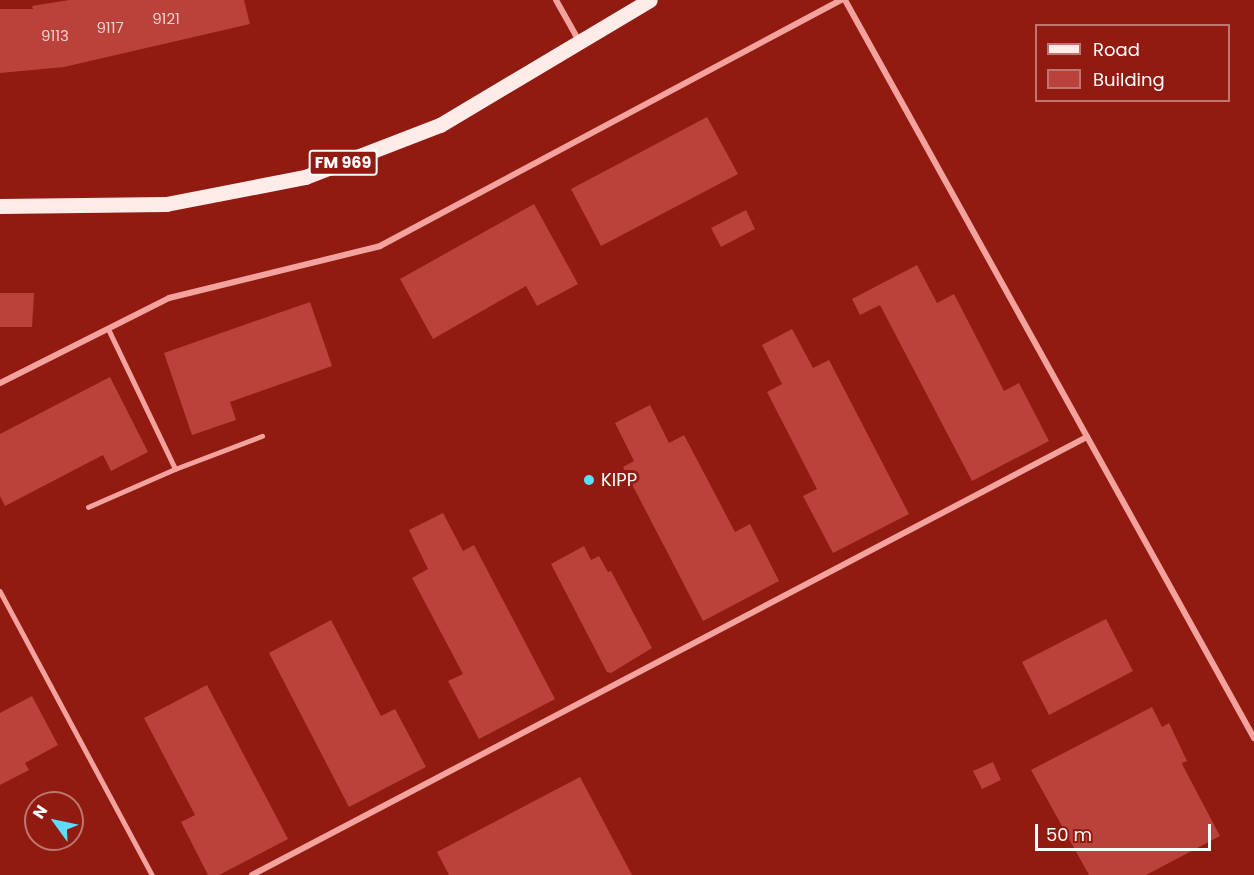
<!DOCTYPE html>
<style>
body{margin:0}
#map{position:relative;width:1254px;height:875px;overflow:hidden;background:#911a11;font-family:Poppins,sans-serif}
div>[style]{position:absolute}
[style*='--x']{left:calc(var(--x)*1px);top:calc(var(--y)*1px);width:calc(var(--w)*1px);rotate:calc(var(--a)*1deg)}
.building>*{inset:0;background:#ba423a}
.lane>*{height:4.5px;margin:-2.25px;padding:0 2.25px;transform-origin:2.25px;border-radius:2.25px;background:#f3a29d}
.street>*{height:6px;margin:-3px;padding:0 3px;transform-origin:3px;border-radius:3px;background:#f3a29d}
.primary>*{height:15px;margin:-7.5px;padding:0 7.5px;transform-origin:7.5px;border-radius:7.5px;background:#ffebe8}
.dots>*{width:16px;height:16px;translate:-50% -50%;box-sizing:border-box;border:3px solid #911a11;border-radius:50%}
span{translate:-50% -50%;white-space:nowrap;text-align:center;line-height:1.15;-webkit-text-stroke:6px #911a11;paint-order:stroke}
.number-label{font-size:15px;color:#eed0ce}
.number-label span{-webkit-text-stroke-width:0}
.shield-label span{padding:2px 4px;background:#911a11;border:2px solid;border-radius:4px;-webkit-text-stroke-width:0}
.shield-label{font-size:16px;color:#fff;font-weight:700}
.poi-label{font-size:18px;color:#fff}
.left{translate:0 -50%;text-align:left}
.legend{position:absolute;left:1035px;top:24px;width:195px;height:78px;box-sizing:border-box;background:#911a11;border:2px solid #bd7670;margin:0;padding:8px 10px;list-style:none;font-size:18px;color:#fff}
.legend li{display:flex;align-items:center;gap:12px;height:30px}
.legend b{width:30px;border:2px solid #bd7670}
.north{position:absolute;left:24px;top:791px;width:60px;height:60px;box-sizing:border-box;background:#911a11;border:2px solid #bd7670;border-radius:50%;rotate:303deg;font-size:16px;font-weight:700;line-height:24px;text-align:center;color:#fff}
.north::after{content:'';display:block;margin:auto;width:21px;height:27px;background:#5edbff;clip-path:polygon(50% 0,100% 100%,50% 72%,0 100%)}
.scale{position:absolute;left:1035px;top:824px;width:176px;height:27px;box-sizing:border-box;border:3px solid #fff;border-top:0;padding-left:8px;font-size:18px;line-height:21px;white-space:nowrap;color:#fff;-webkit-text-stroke:4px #911a11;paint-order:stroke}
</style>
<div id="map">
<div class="building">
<i style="clip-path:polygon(69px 0,244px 0,250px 24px,64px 67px,0 73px,0 9px,33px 9px,32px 6px)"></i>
<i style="clip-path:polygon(707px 117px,738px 174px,601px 246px,571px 189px)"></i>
<i style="clip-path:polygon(534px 204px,578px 284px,537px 306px,526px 286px,433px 339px,400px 279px)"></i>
<i style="clip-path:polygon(746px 210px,755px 229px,721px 247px,711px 228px)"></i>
<i style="clip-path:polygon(917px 265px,937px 303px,954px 294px,1004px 391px,1019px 383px,1049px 441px,972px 481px,880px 305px,860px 315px,852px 299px)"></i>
<i style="clip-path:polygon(0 293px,34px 293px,32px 327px,0 327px)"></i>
<i style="clip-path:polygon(310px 302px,332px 366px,230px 402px,236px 420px,192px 435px,164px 353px)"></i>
<i style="clip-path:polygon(792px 329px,813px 368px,829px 360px,909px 514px,833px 553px,803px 496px,817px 489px,767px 392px,782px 384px,762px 345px)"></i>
<i style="clip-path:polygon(110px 377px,148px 452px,111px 471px,103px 455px,5px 506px,0 496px,0 434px)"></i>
<i style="clip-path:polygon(650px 405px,669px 443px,684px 435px,735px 532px,750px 524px,779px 581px,703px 621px,623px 467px,634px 461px,615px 423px)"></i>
<i style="clip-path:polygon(443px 513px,463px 551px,474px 545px,555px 699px,479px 739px,448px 681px,463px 674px,412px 578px,428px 569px,409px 530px)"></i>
<i style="clip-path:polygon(584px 546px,591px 560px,599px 556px,608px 572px,611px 571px,652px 648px,611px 673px,607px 672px,551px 564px)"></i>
<i style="clip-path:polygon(1106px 619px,1133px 671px,1049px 715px,1022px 662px)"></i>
<i style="clip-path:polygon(331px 620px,381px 716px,395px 709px,426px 767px,349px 807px,269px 653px)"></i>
<i style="clip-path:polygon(207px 685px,288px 839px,219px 875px,208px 875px,181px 822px,195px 815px,144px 718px)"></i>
<i style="clip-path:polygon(32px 696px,58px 745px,25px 763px,29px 770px,0 785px,0 713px)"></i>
<i style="clip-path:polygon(1152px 707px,1162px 727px,1169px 723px,1187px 761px,1182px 763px,1183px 766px,1220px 836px,1146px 875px,1089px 875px,1031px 770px)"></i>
<i style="clip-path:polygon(993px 762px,1001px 780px,982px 789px,973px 771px)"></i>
<i style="clip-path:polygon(580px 777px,632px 875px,449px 875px,437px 852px)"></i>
</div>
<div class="lane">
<i style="--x:175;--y:469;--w:93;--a:-20.8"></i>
<i style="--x:88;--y:507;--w:95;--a:-23.6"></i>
<i style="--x:175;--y:469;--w:155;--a:-115.6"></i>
<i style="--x:0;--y:591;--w:322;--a:61.8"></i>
</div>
<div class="street">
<i style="--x:556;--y:0;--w:47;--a:60.7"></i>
<i style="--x:845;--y:0;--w:844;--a:61"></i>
<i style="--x:0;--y:383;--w:189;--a:-26.7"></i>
<i style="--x:169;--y:298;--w:217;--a:-13.8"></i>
<i style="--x:380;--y:246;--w:523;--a:-28.09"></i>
<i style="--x:252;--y:875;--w:943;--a:-27.68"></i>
</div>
<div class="primary">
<i style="--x:0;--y:206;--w:166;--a:-0.7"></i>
<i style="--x:166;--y:204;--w:142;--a:-11"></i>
<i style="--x:305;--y:177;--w:145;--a:-21.1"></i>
<i style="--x:440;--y:125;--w:244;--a:-30.8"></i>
</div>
<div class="dots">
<i style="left:589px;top:480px;background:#5edbff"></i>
</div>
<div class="number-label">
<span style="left:166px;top:19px">9121</span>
<span style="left:110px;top:28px">9117</span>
<span style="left:55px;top:36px">9113</span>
</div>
<div class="shield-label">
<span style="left:343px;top:163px">FM 969</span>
</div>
<div class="poi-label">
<span class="left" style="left:601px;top:480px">KIPP</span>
</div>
<ul class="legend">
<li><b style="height:8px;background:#ffebe8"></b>Road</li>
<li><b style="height:16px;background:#ba423a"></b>Building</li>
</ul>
<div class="north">N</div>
<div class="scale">50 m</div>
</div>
